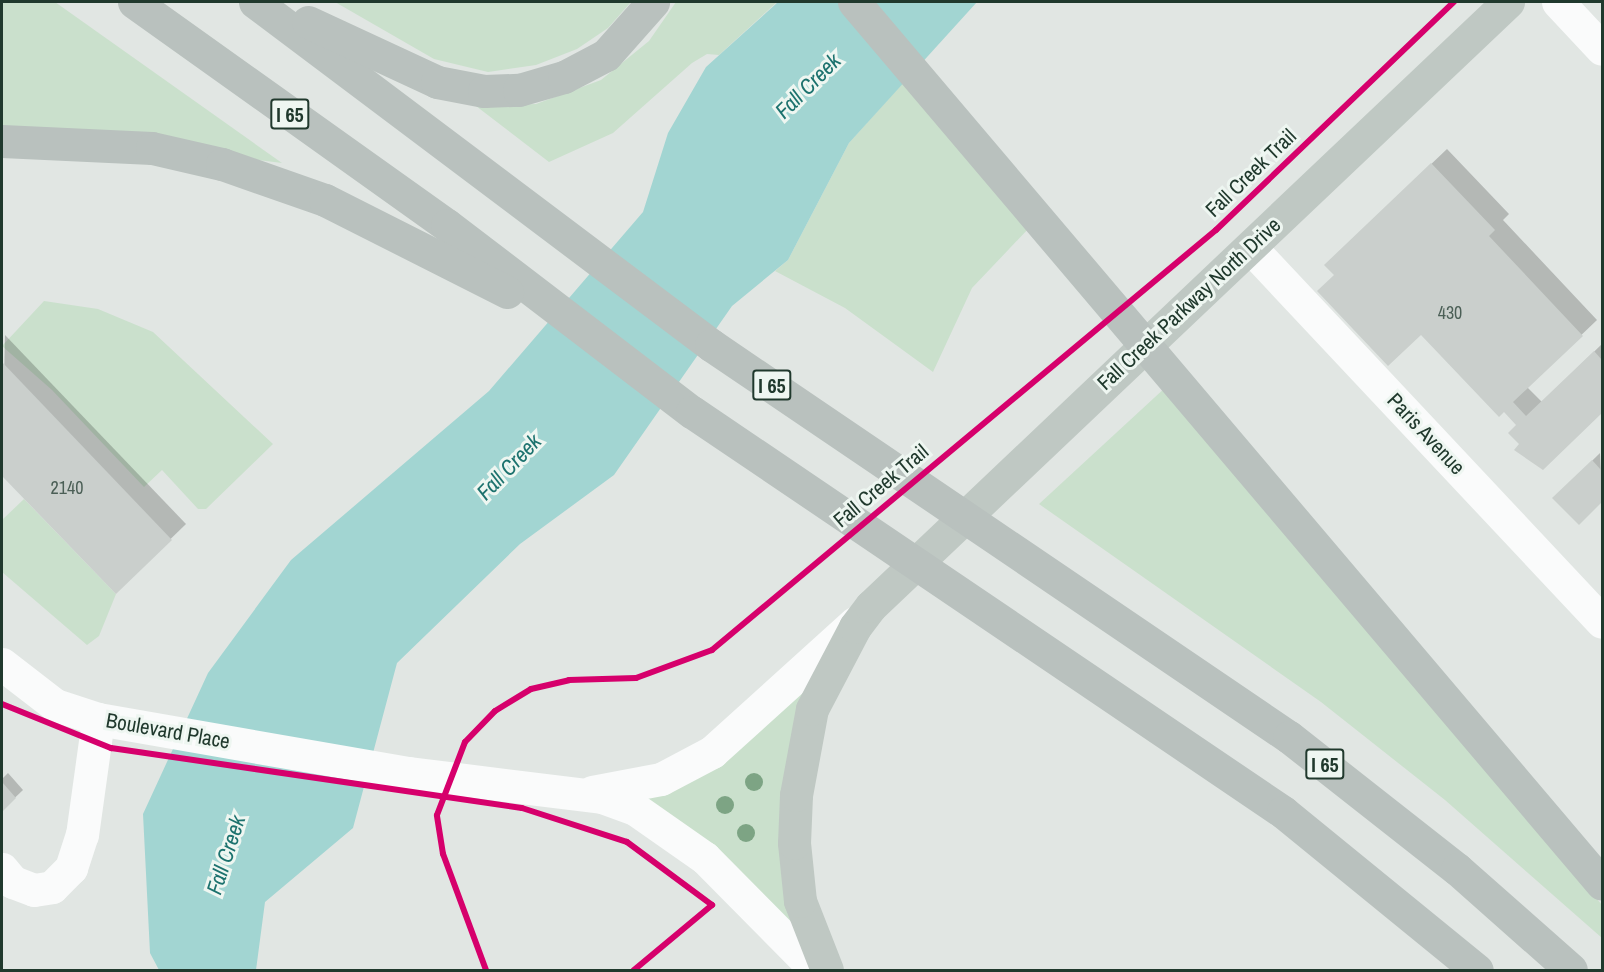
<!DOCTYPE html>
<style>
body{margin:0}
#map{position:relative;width:1604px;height:972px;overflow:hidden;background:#e1e6e3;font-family:"Archivo Narrow",sans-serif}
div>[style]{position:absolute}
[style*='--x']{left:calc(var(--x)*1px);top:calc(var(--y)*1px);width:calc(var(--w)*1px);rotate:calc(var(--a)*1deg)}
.green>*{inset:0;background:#cae0cc}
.water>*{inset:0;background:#a2d5d2}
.shadow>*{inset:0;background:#0003}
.building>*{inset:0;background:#cacfcc}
.minor>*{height:33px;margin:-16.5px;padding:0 16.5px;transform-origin:16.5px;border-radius:16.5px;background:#fafbfb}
.major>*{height:33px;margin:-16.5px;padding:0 16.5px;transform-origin:16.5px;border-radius:16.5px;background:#bfc8c3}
.highway>*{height:33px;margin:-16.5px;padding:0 16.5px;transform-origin:16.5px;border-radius:16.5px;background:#b9c1be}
.cycleway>*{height:6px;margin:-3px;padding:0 3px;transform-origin:3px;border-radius:3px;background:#d6006c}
.trees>*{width:18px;height:18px;margin:-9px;border-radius:50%;background:#7da484}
span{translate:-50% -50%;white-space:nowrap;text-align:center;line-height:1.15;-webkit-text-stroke:6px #eef6f1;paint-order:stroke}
.number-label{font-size:18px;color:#4b5f56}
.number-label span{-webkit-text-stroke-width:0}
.shield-label span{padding:2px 4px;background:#eef6f1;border:2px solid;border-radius:4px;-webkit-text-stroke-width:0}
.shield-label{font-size:20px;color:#20392d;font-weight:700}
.street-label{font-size:21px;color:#20392d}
.water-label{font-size:22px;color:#1c726e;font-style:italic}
.frame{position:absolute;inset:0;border:3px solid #20392d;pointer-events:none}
</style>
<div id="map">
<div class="green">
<i style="clip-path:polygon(2px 2px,55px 2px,282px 163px,2px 129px)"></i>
<i style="clip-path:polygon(335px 2px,631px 2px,608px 28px,577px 49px,536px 65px,488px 72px,434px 59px)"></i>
<i style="clip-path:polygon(676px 2px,777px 2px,719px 55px,707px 54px,692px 63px,613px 133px,549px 162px,476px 106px,536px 104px,601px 80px,649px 41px)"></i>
<i style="clip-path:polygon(908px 77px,1030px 227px,972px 288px,933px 372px,845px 308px,775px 271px,788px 260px,849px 143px)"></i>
<i style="clip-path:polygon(44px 301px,98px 309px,153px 332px,273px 444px,206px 509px,198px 509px,162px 470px,144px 487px,52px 390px,2px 346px)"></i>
<i style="clip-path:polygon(1167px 386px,1602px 905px,1602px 938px,1445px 800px,1321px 702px,1039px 504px)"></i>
<i style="clip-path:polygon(24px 499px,116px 594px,99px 636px,87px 645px,2px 572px,2px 520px)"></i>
<i style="clip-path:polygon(807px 687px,791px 925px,717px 849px,637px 796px,724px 760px)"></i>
</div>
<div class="water">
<i style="clip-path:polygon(778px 2px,977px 2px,849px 143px,788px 260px,732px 306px,614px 475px,520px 544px,397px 663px,353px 828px,265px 902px,256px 970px,159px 970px,150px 953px,143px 814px,208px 673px,291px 560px,489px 391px,643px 212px,668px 133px,706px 67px)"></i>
</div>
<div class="shadow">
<i style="clip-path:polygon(1447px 149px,1509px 214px,1503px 220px,1597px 320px,1527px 387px,1542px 402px,1602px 344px,1602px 411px,1543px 468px,1516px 450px,1521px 444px,1518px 424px,1421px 332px,1336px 275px,1341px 250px)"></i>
<i style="clip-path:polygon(5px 335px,186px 524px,116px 592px,2px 474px)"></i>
<i style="clip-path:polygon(1600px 453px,1602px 500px,1579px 523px,1554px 498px)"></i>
<i style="clip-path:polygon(8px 773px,23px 790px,2px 810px,2px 779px)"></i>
</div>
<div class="building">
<i style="clip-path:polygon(1431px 163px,1495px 230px,1489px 236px,1583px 336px,1513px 402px,1526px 416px,1594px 351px,1602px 360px,1602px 413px,1543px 470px,1514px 450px,1519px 444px,1508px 433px,1516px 425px,1504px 412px,1499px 417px,1421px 335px,1388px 366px,1317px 291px,1334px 275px,1324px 265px)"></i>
<i style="clip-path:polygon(2px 362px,172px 540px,116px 594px,2px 476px)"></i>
<i style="clip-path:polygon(1592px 460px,1602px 471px,1602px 502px,1579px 525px,1552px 498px)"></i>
<i style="clip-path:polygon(2px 782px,16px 798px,2px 812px)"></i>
</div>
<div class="minor">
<i style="--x:1558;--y:2;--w:64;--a:46.9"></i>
<i style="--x:1250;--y:247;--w:514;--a:46.81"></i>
<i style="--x:2;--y:664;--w:67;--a:37.7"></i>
<i style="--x:55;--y:705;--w:45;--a:18"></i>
<i style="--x:98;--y:719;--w:316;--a:9.9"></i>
<i style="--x:409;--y:773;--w:194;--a:7.1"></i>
<i style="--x:602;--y:797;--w:35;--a:20"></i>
<i style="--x:635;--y:809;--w:85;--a:35"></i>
<i style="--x:705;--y:858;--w:158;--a:45.3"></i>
<i style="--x:592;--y:792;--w:70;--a:-10.7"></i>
<i style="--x:661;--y:779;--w:58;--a:-27.9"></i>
<i style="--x:712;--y:752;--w:193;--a:-42.1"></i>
<i style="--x:2;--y:869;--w:17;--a:50"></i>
<i style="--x:13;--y:882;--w:22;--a:21"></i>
<i style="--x:34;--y:890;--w:18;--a:-9"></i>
<i style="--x:52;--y:887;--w:27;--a:-45"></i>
<i style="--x:71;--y:868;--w:35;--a:-72"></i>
<i style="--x:82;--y:835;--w:117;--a:-82.1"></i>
</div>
<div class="major">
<i style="--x:827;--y:970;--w:74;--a:-111.4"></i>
<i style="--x:800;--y:901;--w:58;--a:-95.9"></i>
<i style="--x:794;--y:843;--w:48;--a:-87.6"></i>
<i style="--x:796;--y:795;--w:87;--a:-79.5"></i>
<i style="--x:812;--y:709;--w:93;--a:-62.3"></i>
<i style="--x:855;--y:627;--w:26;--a:-53"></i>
<i style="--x:871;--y:606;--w:878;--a:-43.48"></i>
</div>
<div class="highway">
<i style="--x:134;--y:2;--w:384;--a:35.5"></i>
<i style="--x:447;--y:225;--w:308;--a:37.4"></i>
<i style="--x:692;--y:412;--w:714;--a:34.09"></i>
<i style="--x:1283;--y:812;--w:250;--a:39.2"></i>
<i style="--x:255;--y:2;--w:571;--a:36.95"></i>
<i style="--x:711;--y:345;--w:698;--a:34.15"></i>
<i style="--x:1289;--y:737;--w:214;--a:38.2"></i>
<i style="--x:1457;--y:869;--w:152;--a:41.5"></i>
<i style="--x:854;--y:2;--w:1156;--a:49.7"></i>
<i style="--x:308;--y:22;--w:142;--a:24.9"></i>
<i style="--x:437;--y:82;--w:48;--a:10.8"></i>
<i style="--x:484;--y:91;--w:35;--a:-2"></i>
<i style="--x:519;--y:90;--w:47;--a:-16.1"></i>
<i style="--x:564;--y:77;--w:47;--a:-27.6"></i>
<i style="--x:606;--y:55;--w:71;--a:-48.4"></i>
<i style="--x:2;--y:141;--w:150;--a:2.7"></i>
<i style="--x:152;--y:148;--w:72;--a:12.9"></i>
<i style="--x:222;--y:164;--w:109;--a:19.3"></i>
<i style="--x:325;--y:200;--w:204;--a:26.8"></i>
</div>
<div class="cycleway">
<i style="--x:2;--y:704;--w:118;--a:22"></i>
<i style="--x:111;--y:748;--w:415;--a:8.3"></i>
<i style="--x:522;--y:808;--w:110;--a:17.9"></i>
<i style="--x:627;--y:842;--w:106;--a:36.5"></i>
<i style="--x:712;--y:905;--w:102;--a:140.2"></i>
<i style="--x:486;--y:970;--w:124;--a:-110.3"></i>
<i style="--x:443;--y:854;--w:39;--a:-99"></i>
<i style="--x:437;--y:815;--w:78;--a:-69"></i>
<i style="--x:465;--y:742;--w:43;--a:-45.9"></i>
<i style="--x:495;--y:711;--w:42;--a:-31.4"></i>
<i style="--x:531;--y:689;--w:39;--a:-13"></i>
<i style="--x:569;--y:680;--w:67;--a:-1.7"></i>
<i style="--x:636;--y:678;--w:81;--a:-20.2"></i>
<i style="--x:712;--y:650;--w:656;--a:-39.81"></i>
<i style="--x:1216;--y:230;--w:330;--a:-43.8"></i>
</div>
<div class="trees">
<i style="left:754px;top:782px"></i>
<i style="left:725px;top:805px"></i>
<i style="left:746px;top:833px"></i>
</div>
<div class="number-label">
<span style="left:1450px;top:313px">430</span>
<span style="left:67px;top:488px">2140</span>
</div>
<div class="shield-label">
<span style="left:290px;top:114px">I 65</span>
<span style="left:772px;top:385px">I 65</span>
<span style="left:1325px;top:764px">I 65</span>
</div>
<div class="street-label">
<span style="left:1251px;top:173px;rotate:-44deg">Fall Creek Trail</span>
<span style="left:1189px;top:304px;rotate:-43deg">Fall Creek Parkway North Drive</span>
<span style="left:1426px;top:434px;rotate:47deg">Paris Avenue</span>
<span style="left:881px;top:486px;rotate:-40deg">Fall Creek Trail</span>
<span style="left:168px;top:731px;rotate:10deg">Boulevard Place</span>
</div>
<div class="water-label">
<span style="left:808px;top:86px;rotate:-45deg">Fall Creek</span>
<span style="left:509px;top:467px;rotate:-46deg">Fall Creek</span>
<span style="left:226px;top:855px;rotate:-72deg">Fall Creek</span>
</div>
<div class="frame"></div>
</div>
